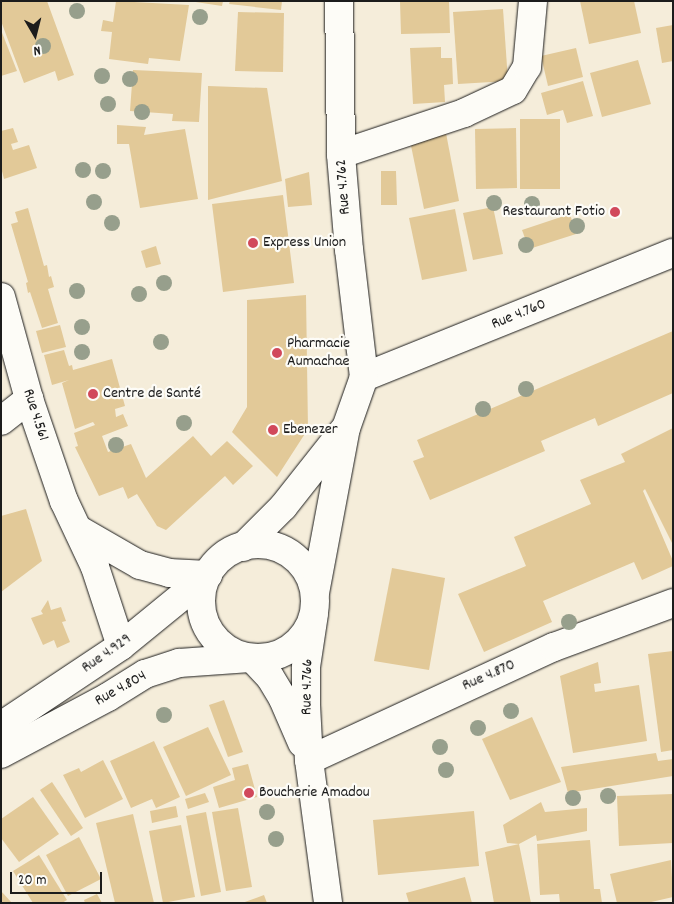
<!DOCTYPE html>
<meta charset="utf-8">
<style>
body{margin:0}
#map{position:relative;width:674px;height:904px;overflow:hidden;background:#f5edda;font-family:Dekko,sans-serif}
div>[style]{position:absolute}
[style*='--x']{left:calc(var(--x)*1px);top:calc(var(--y)*1px);width:calc(var(--w)*1px);rotate:calc(var(--a)*1deg)}
.building>*{inset:0;background:#e2c998}
.roads{filter:drop-shadow(0 0 1px #1c1c1c) drop-shadow(0 0 1px #1c1c1c)}
.minor>*{height:28px;margin:-14px;padding:0 14px;transform-origin:14px;border-radius:14px;background:#fdfcf7}
.major>*{height:28px;margin:-14px;padding:0 14px;transform-origin:14px;border-radius:14px;background:#fdfcf7}
.major>.ring{margin:-14px;padding:0;box-sizing:content-box;background:none;border:28px solid #fdfcf7;border-radius:50%}
.trees>*{width:16px;height:16px;margin:-8px;border-radius:50%;background:#979f8c}
.dots>*{width:14px;height:14px;translate:-50% -50%;box-sizing:border-box;border:2px solid #fdfcf7;border-radius:50%}
span{translate:-50% -50%;white-space:nowrap;text-align:center;line-height:1.15;-webkit-text-stroke:4.5px #fdfcf7;paint-order:stroke}
.street-label{font-size:16px;color:#1c1c1c}
.poi-label{font-size:16px;color:#1c1c1c}
.right{translate:-100% -50%;text-align:right}
.left{translate:0 -50%;text-align:left}
.frame{position:absolute;inset:0;border:2px solid #1c1c1c;pointer-events:none}
.north{position:absolute;left:10px;top:10px;width:50px;height:50px;-webkit-text-stroke:4px #fdfcf7;paint-order:stroke;rotate:172deg;font-size:14px;font-weight:700;line-height:20px;text-align:center;color:#1c1c1c}
.north::after{content:'';display:block;margin:auto;width:18px;height:22px;background:#1c1c1c;clip-path:polygon(50% 0,100% 100%,50% 72%,0 100%)}
.scale{position:absolute;left:10px;top:872px;width:92px;height:22px;box-sizing:border-box;border:2px solid #1c1c1c;border-top:0;padding-left:6px;font-size:15px;line-height:18px;white-space:nowrap;color:#1c1c1c;-webkit-text-stroke:4px #fdfcf7;paint-order:stroke}
</style>
<div id="map">
<div class="building">
<i style="clip-path:polygon(1px 1px,47px 1px,74px 75px,58px 81px,55px 71px,24px 83px,1px 21px)"></i>
<i style="clip-path:polygon(116px 1px,189px 5px,180px 61px,149px 58px,148px 64px,109px 59px,112px 32px,101px 31px,103px 20px,113px 22px)"></i>
<i style="clip-path:polygon(189px 1px,223px 1px,222px 6px)"></i>
<i style="clip-path:polygon(230px 1px,282px 1px,281px 10px,229px 4px)"></i>
<i style="clip-path:polygon(400px 1px,449px 1px,450px 33px,401px 34px)"></i>
<i style="clip-path:polygon(580px 1px,634px 1px,641px 33px,589px 44px)"></i>
<i style="clip-path:polygon(503px 9px,508px 81px,458px 84px,453px 12px)"></i>
<i style="clip-path:polygon(238px 12px,284px 13px,283px 72px,235px 71px)"></i>
<i style="clip-path:polygon(673px 25px,673px 61px,662px 63px,656px 28px)"></i>
<i style="clip-path:polygon(1px 30px,17px 71px,1px 76px)"></i>
<i style="clip-path:polygon(441px 47px,441px 58px,452px 58px,453px 84px,444px 85px,445px 102px,413px 104px,410px 48px)"></i>
<i style="clip-path:polygon(576px 48px,583px 77px,548px 86px,541px 56px)"></i>
<i style="clip-path:polygon(638px 60px,651px 104px,602px 117px,590px 73px)"></i>
<i style="clip-path:polygon(133px 70px,202px 73px,199px 122px,172px 121px,173px 114px,130px 111px)"></i>
<i style="clip-path:polygon(583px 81px,593px 116px,567px 123px,563px 110px,547px 115px,541px 93px)"></i>
<i style="clip-path:polygon(208px 86px,267px 88px,282px 181px,208px 200px)"></i>
<i style="clip-path:polygon(520px 119px,560px 119px,560px 189px,520px 189px)"></i>
<i style="clip-path:polygon(117px 125px,146px 127px,144px 135px,185px 129px,198px 199px,140px 208px,129px 144px,117px 144px)"></i>
<i style="clip-path:polygon(13px 128px,18px 142px,11px 144px,13px 150px,29px 145px,37px 168px,4px 179px,1px 167px,1px 131px)"></i>
<i style="clip-path:polygon(445px 128px,459px 201px,424px 209px,409px 136px)"></i>
<i style="clip-path:polygon(516px 128px,517px 188px,476px 189px,475px 129px)"></i>
<i style="clip-path:polygon(381px 171px,396px 171px,397px 205px,381px 205px)"></i>
<i style="clip-path:polygon(309px 172px,312px 205px,288px 207px,285px 179px)"></i>
<i style="clip-path:polygon(283px 195px,294px 283px,223px 292px,212px 204px)"></i>
<i style="clip-path:polygon(493px 207px,503px 254px,473px 260px,463px 213px)"></i>
<i style="clip-path:polygon(28px 208px,44px 266px,47px 265px,49px 277px,51px 276px,54px 287px,48px 289px,58px 323px,42px 328px,30px 292px,28px 293px,26px 283px,28px 282px,11px 224px,18px 222px,15px 212px)"></i>
<i style="clip-path:polygon(455px 209px,467px 271px,422px 280px,409px 218px)"></i>
<i style="clip-path:polygon(570px 214px,576px 234px,529px 249px,522px 230px)"></i>
<i style="clip-path:polygon(156px 246px,161px 264px,146px 268px,141px 251px)"></i>
<i style="clip-path:polygon(306px 295px,308px 429px,277px 477px,232px 432px,247px 407px,247px 300px)"></i>
<i style="clip-path:polygon(60px 325px,66px 347px,42px 353px,36px 331px)"></i>
<i style="clip-path:polygon(673px 331px,673px 393px,598px 426px,595px 418px,541px 441px,545px 451px,430px 500px,413px 461px,424px 457px,417px 440px)"></i>
<i style="clip-path:polygon(64px 350px,69px 366px,72px 365px,73px 370px,112px 359px,125px 406px,115px 409px,116px 417px,123px 414px,128px 426px,102px 436px,108px 452px,131px 444px,146px 478px,193px 436px,211px 456px,227px 441px,253px 466px,233px 485px,225px 476px,166px 530px,157px 526px,137px 494px,128px 499px,123px 487px,99px 496px,75px 447px,78px 446px,74px 433px,95px 425px,93px 422px,75px 429px,62px 383px,69px 380px,52px 385px,44px 355px)"></i>
<i style="clip-path:polygon(673px 428px,673px 545px,645px 489px,643px 491px,673px 561px,673px 566px,642px 580px,634px 562px,543px 601px,552px 622px,484px 652px,458px 594px,526px 566px,514px 537px,591px 504px,580px 480px,625px 462px,621px 454px)"></i>
<i style="clip-path:polygon(26px 509px,42px 561px,1px 592px,1px 516px)"></i>
<i style="clip-path:polygon(392px 568px,445px 578px,429px 670px,374px 661px)"></i>
<i style="clip-path:polygon(48px 600px,51px 610px,61px 607px,66px 621px,62px 622px,70px 642px,57px 648px,54px 640px,43px 645px,31px 618px,43px 614px,41px 611px)"></i>
<i style="clip-path:polygon(673px 651px,673px 750px,661px 752px,648px 654px)"></i>
<i style="clip-path:polygon(598px 662px,601px 683px,594px 684px,595px 692px,639px 685px,647px 741px,573px 753px,560px 676px)"></i>
<i style="clip-path:polygon(224px 700px,243px 752px,228px 757px,209px 705px)"></i>
<i style="clip-path:polygon(532px 717px,561px 782px,510px 800px,482px 739px)"></i>
<i style="clip-path:polygon(208px 727px,231px 775px,186px 796px,163px 747px)"></i>
<i style="clip-path:polygon(154px 741px,180px 797px,156px 808px,152px 799px,131px 808px,110px 761px)"></i>
<i style="clip-path:polygon(656px 753px,658px 761px,673px 759px,673px 776px,568px 793px,561px 767px)"></i>
<i style="clip-path:polygon(103px 760px,123px 799px,85px 818px,63px 775px,79px 768px,81px 772px)"></i>
<i style="clip-path:polygon(248px 764px,257px 797px,219px 808px,213px 787px,235px 780px,232px 768px)"></i>
<i style="clip-path:polygon(52px 782px,83px 828px,71px 836px,40px 790px)"></i>
<i style="clip-path:polygon(205px 793px,209px 802px,188px 809px,185px 799px)"></i>
<i style="clip-path:polygon(673px 794px,673px 843px,619px 846px,617px 796px)"></i>
<i style="clip-path:polygon(33px 797px,59px 834px,19px 862px,1px 838px,1px 819px)"></i>
<i style="clip-path:polygon(541px 802px,545px 812px,587px 808px,587px 831px,537px 841px,536px 835px,519px 844px,531px 903px,494px 903px,485px 852px,519px 844px,507px 843px,503px 825px)"></i>
<i style="clip-path:polygon(176px 806px,178px 817px,152px 823px,150px 811px)"></i>
<i style="clip-path:polygon(238px 808px,252px 887px,226px 891px,212px 812px)"></i>
<i style="clip-path:polygon(474px 811px,479px 866px,378px 875px,373px 820px)"></i>
<i style="clip-path:polygon(206px 812px,221px 892px,201px 896px,186px 816px)"></i>
<i style="clip-path:polygon(133px 814px,154px 903px,115px 903px,96px 823px)"></i>
<i style="clip-path:polygon(181px 825px,195px 897px,163px 903px,149px 831px)"></i>
<i style="clip-path:polygon(79px 837px,101px 879px,68px 896px,46px 855px)"></i>
<i style="clip-path:polygon(590px 840px,594px 889px,600px 889px,602px 903px,560px 903px,559px 894px,540px 895px,537px 844px)"></i>
<i style="clip-path:polygon(39px 855px,67px 900px,62px 903px,33px 903px,13px 871px)"></i>
<i style="clip-path:polygon(671px 860px,673px 897px,647px 903px,617px 903px,610px 874px)"></i>
<i style="clip-path:polygon(465px 877px,472px 903px,409px 903px,406px 893px)"></i>
<i style="clip-path:polygon(1px 891px,12px 903px,1px 903px)"></i>
<i style="clip-path:polygon(97px 894px,102px 903px,85px 903px,84px 900px)"></i>
<i style="clip-path:polygon(264px 895px,267px 903px,242px 903px)"></i>
</div>
<div class="roads">
<div class="minor">
<i style="--x:341;--y:154;--w:130;--a:-18.4"></i>
<i style="--x:464;--y:113;--w:54;--a:-25.1"></i>
<i style="--x:513;--y:90;--w:27;--a:-59"></i>
<i style="--x:527;--y:67;--w:66;--a:-84.8"></i>
<i style="--x:364;--y:377;--w:333;--a:-21.9"></i>
<i style="--x:1;--y:421;--w:36;--a:-38"></i>
<i style="--x:314;--y:614;--w:54;--a:98.6"></i>
<i style="--x:306;--y:667;--w:38;--a:90"></i>
<i style="--x:306;--y:705;--w:55;--a:86.9"></i>
<i style="--x:309;--y:760;--w:144;--a:82.4"></i>
<i style="--x:252;--y:658;--w:26;--a:47"></i>
<i style="--x:270;--y:677;--w:26;--a:59"></i>
<i style="--x:283;--y:699;--w:48;--a:66.6"></i>
<i style="--x:309;--y:760;--w:270;--a:-24.8"></i>
<i style="--x:554;--y:647;--w:127;--a:-20.3"></i>
</div>
<div class="major">
<i style="--x:1;--y:297;--w:106;--a:74.6"></i>
<i style="--x:29;--y:399;--w:108;--a:71.1"></i>
<i style="--x:64;--y:501;--w:73;--a:64.8"></i>
<i style="--x:95;--y:567;--w:83;--a:71.8"></i>
<i style="--x:79;--y:530;--w:70;--a:29.8"></i>
<i style="--x:140;--y:565;--w:30;--a:15"></i>
<i style="--x:169;--y:573;--w:39;--a:3"></i>
<i class="ring" style="left:201px;top:544px;width:86px;height:86px"></i>
<i style="--x:243;--y:547;--w:57;--a:-45"></i>
<i style="--x:283;--y:507;--w:97;--a:-51.7"></i>
<i style="--x:315;--y:593;--w:168;--a:-79.4"></i>
<i style="--x:346;--y:428;--w:54;--a:-70.6"></i>
<i style="--x:364;--y:377;--w:128;--a:-96.7"></i>
<i style="--x:349;--y:250;--w:96;--a:-94.8"></i>
<i style="--x:341;--y:154;--w:153;--a:-90.7"></i>
<i style="--x:1;--y:726;--w:144;--a:-33.7"></i>
<i style="--x:121;--y:646;--w:112;--a:-39.2"></i>
<i style="--x:1;--y:754;--w:121;--a:-28"></i>
<i style="--x:108;--y:697;--w:44;--a:-31.9"></i>
<i style="--x:145;--y:674;--w:36;--a:-18"></i>
<i style="--x:179;--y:663;--w:71;--a:-4"></i>
</div>
</div>
<div class="trees">
<i style="left:77px;top:11px"></i>
<i style="left:200px;top:17px"></i>
<i style="left:43px;top:46px"></i>
<i style="left:102px;top:76px"></i>
<i style="left:130px;top:79px"></i>
<i style="left:108px;top:104px"></i>
<i style="left:142px;top:112px"></i>
<i style="left:83px;top:170px"></i>
<i style="left:103px;top:171px"></i>
<i style="left:94px;top:202px"></i>
<i style="left:494px;top:203px"></i>
<i style="left:532px;top:204px"></i>
<i style="left:112px;top:223px"></i>
<i style="left:577px;top:226px"></i>
<i style="left:526px;top:245px"></i>
<i style="left:164px;top:283px"></i>
<i style="left:77px;top:291px"></i>
<i style="left:139px;top:294px"></i>
<i style="left:82px;top:327px"></i>
<i style="left:161px;top:342px"></i>
<i style="left:82px;top:352px"></i>
<i style="left:526px;top:389px"></i>
<i style="left:483px;top:409px"></i>
<i style="left:184px;top:423px"></i>
<i style="left:116px;top:445px"></i>
<i style="left:569px;top:622px"></i>
<i style="left:511px;top:711px"></i>
<i style="left:164px;top:715px"></i>
<i style="left:478px;top:728px"></i>
<i style="left:440px;top:747px"></i>
<i style="left:446px;top:770px"></i>
<i style="left:608px;top:796px"></i>
<i style="left:573px;top:798px"></i>
<i style="left:267px;top:812px"></i>
<i style="left:276px;top:839px"></i>
</div>
<div class="dots">
<i style="left:615px;top:212px;background:#d1495b"></i>
<i style="left:253px;top:243px;background:#d1495b"></i>
<i style="left:277px;top:353px;background:#d1495b"></i>
<i style="left:93px;top:394px;background:#d1495b"></i>
<i style="left:273px;top:430px;background:#d1495b"></i>
<i style="left:249px;top:793px;background:#d1495b"></i>
</div>
<div class="street-label">
<span style="left:344px;top:187px;rotate:-94deg">Rue 4.762</span>
<span style="left:519px;top:315px;rotate:-22deg">Rue 4.760</span>
<span style="left:35px;top:415px;rotate:72deg">Rue 4.561</span>
<span style="left:107px;top:654px;rotate:-35deg">Rue 4.929</span>
<span style="left:489px;top:676px;rotate:-24deg">Rue 4.870</span>
<span style="left:308px;top:687px;rotate:-89deg">Rue 4.766</span>
<span style="left:121px;top:689px;rotate:-29deg">Rue 4.804</span>
</div>
<div class="poi-label">
<span class="right" style="left:605px;top:212px">Restaurant Fotio</span>
<span class="left" style="left:263px;top:243px">Express Union</span>
<span class="left" style="left:287px;top:353px">Pharmacie<br>Aumachae</span>
<span class="left" style="left:103px;top:394px">Centre de Santé</span>
<span class="left" style="left:283px;top:430px">Ebenezer</span>
<span class="left" style="left:259px;top:793px">Boucherie Amadou</span>
</div>
<div class="frame"></div>
<div class="north">N</div>
<div class="scale">20 m</div>
</div>
